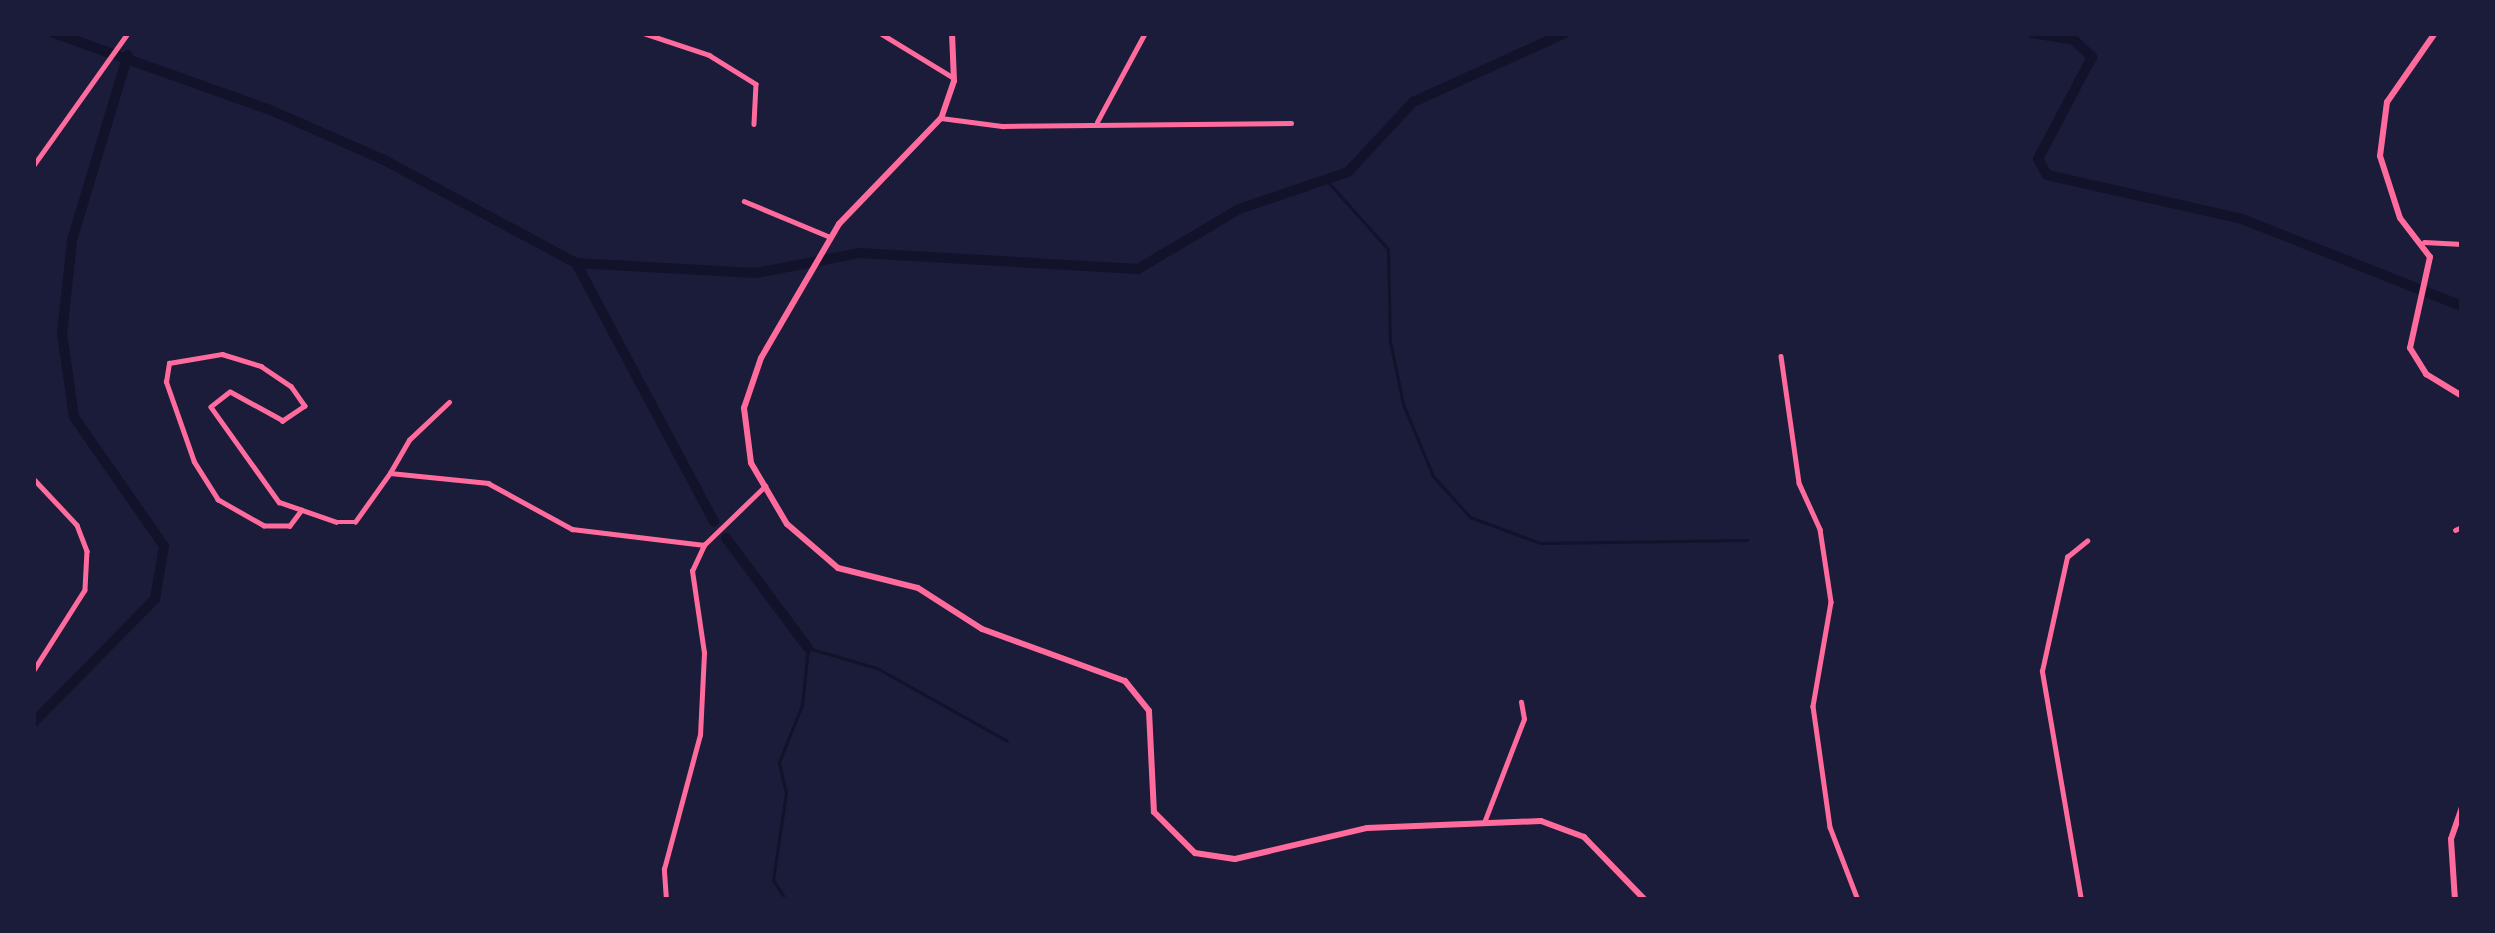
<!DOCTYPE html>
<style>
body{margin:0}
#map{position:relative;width:2495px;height:933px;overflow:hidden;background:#1b1b3a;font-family:Raleway,sans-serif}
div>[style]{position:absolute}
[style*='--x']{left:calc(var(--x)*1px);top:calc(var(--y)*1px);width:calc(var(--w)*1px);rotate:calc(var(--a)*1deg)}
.stream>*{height:3px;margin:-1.5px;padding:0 1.5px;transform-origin:1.5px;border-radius:1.5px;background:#12122b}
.canal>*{height:10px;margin:-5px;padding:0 5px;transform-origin:5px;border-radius:5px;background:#12122b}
.minor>*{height:4.5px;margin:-2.25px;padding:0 2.25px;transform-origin:2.25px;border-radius:2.25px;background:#ff6b9d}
.tertiary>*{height:6px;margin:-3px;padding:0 3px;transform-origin:3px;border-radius:3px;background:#ff6b9d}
span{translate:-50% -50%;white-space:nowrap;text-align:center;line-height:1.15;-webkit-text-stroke:9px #1b1b3a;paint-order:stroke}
.frame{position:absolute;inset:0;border:36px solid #1b1b3a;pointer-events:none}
</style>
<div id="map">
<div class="stream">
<i style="--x:1328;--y:182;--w:90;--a:48.2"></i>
<i style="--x:1388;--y:249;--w:92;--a:88.8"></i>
<i style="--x:1390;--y:341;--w:64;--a:78.3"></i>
<i style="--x:1403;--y:404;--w:78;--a:67.4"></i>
<i style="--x:1433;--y:476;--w:55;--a:47.9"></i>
<i style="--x:1470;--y:517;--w:75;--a:20.4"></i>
<i style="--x:1540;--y:543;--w:207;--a:-0.8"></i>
<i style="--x:786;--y:900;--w:24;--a:-123"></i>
<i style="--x:773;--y:880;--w:88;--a:-81.5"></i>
<i style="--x:786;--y:793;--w:32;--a:-103"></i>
<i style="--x:779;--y:762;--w:61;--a:-68"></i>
<i style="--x:802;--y:705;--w:57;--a:-84"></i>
<i style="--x:808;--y:648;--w:72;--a:16.2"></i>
<i style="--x:877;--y:668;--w:149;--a:29.3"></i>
</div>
<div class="canal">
<i style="--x:54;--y:33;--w:227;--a:19.6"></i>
<i style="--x:268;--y:109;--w:127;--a:23.7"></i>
<i style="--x:384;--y:160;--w:218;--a:28.2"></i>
<i style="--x:576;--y:263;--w:180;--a:3.2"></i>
<i style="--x:756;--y:273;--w:106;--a:-10.9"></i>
<i style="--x:860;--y:253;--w:278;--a:3.3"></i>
<i style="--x:1138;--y:269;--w:117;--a:-30.7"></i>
<i style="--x:1239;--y:209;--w:115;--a:-18.7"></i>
<i style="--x:1348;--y:172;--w:96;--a:-47.1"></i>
<i style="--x:1413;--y:102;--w:167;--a:-24.4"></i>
<i style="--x:2032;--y:33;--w:43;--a:9.5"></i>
<i style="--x:2074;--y:40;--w:25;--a:43"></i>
<i style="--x:2092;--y:57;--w:115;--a:117.9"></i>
<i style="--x:2038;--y:159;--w:18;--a:61"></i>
<i style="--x:2047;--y:175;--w:200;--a:12.7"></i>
<i style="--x:2242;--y:219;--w:237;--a:21.6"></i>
<i style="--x:576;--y:263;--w:293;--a:61.9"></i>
<i style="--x:726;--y:538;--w:137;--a:53.3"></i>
<i style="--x:33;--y:723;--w:174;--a:-45.5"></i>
<i style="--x:155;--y:599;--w:54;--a:-80.4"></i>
<i style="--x:164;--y:546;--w:157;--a:-124.9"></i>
<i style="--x:74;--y:417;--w:84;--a:-98.2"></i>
<i style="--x:62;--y:334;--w:95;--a:-83.9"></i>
<i style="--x:72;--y:240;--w:193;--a:-73.2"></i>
</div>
<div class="minor">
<i style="--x:643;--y:33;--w:70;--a:18.4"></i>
<i style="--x:709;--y:55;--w:55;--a:31.7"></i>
<i style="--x:756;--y:84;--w:40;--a:92.9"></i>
<i style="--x:880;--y:33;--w:84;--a:31.4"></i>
<i style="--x:941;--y:118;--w:63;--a:7.4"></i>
<i style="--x:1003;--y:126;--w:288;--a:-0.6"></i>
<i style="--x:1097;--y:122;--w:101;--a:-61.7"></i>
<i style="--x:33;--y:166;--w:163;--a:-54.5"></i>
<i style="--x:744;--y:201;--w:93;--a:22.7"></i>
<i style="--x:2424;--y:242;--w:38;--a:3"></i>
<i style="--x:1781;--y:356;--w:128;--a:81.9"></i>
<i style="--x:1799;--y:483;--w:51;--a:65.5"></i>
<i style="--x:1820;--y:529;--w:74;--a:81.4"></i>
<i style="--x:1831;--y:602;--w:106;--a:99.8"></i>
<i style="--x:1813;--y:706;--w:122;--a:82"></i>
<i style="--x:1830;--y:827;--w:78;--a:69"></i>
<i style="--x:390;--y:473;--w:38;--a:-60"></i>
<i style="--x:409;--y:440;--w:55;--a:-43.5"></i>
<i style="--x:33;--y:478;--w:64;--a:46.9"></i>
<i style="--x:77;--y:525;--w:28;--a:69"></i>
<i style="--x:87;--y:551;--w:39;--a:93"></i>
<i style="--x:85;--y:590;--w:97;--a:122.4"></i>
<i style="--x:302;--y:510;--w:20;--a:127"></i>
<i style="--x:290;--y:526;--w:26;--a:180"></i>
<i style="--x:264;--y:526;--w:53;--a:-150.5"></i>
<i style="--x:218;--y:500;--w:45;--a:-122.3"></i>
<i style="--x:194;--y:462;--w:85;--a:-109.3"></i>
<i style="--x:166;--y:382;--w:19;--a:-81"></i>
<i style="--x:169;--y:363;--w:54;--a:-9.6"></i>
<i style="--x:222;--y:354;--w:41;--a:17.1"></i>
<i style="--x:261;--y:366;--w:36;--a:34"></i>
<i style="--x:291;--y:386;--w:24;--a:55"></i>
<i style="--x:305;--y:406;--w:27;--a:146"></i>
<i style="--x:283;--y:421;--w:60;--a:-151.3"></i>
<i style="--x:230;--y:392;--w:24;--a:142"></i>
<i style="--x:211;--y:407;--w:117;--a:54.4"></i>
<i style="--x:279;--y:502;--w:24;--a:19"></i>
<i style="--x:302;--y:510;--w:36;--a:19"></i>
<i style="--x:336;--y:522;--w:19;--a:0"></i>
<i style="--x:355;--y:522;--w:60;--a:-54.5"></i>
<i style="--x:390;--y:473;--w:99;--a:5.8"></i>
<i style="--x:488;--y:483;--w:96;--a:28.7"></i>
<i style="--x:572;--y:529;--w:133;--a:6.9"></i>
<i style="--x:2455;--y:530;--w:8;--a:-23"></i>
<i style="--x:1485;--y:820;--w:108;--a:-68.9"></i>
<i style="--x:1524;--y:719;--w:17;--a:-100"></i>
<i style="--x:666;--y:900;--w:31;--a:-94"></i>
<i style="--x:664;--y:869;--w:139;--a:-75"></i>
<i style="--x:700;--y:735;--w:82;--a:-87.2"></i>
<i style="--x:704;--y:653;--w:83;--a:-98.3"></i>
<i style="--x:692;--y:571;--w:29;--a:-65"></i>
<i style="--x:704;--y:545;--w:85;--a:-44"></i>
<i style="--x:2081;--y:900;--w:232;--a:-99.7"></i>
<i style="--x:2042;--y:671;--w:117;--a:-77.6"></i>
<i style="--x:2067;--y:557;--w:26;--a:-39"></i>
</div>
<div class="tertiary">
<i style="--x:952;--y:33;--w:48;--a:87.6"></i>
<i style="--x:954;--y:81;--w:39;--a:109"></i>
<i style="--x:941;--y:118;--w:147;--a:133.9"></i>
<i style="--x:839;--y:224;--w:155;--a:120.2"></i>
<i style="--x:761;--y:358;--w:53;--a:108.8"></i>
<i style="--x:744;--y:408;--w:55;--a:82.7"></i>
<i style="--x:751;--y:463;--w:71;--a:59.5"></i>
<i style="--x:787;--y:524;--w:67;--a:40.8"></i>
<i style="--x:838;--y:568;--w:82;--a:14"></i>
<i style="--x:918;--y:588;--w:76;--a:32.6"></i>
<i style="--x:982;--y:629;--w:152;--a:20"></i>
<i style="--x:1125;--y:681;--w:38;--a:51"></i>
<i style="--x:1149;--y:711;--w:101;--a:87.2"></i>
<i style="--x:1154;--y:812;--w:58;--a:45"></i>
<i style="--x:1195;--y:853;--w:40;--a:8.5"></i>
<i style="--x:1235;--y:859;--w:136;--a:-13.2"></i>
<i style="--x:1367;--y:828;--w:174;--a:-2.3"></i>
<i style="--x:1541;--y:821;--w:46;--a:20.4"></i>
<i style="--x:1584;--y:837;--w:88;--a:45.9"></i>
<i style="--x:2435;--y:33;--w:84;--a:124.8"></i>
<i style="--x:2387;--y:102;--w:54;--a:97.4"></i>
<i style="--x:2380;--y:156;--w:65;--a:72.1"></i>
<i style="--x:2400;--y:218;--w:49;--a:52.4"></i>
<i style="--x:2430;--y:257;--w:93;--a:102.4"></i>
<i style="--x:2410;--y:348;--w:31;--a:58"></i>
<i style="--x:2426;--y:374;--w:42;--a:31.4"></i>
<i style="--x:2455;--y:900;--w:61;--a:-93.8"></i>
<i style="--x:2451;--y:839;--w:34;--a:-71"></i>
</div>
<div class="frame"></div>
</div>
